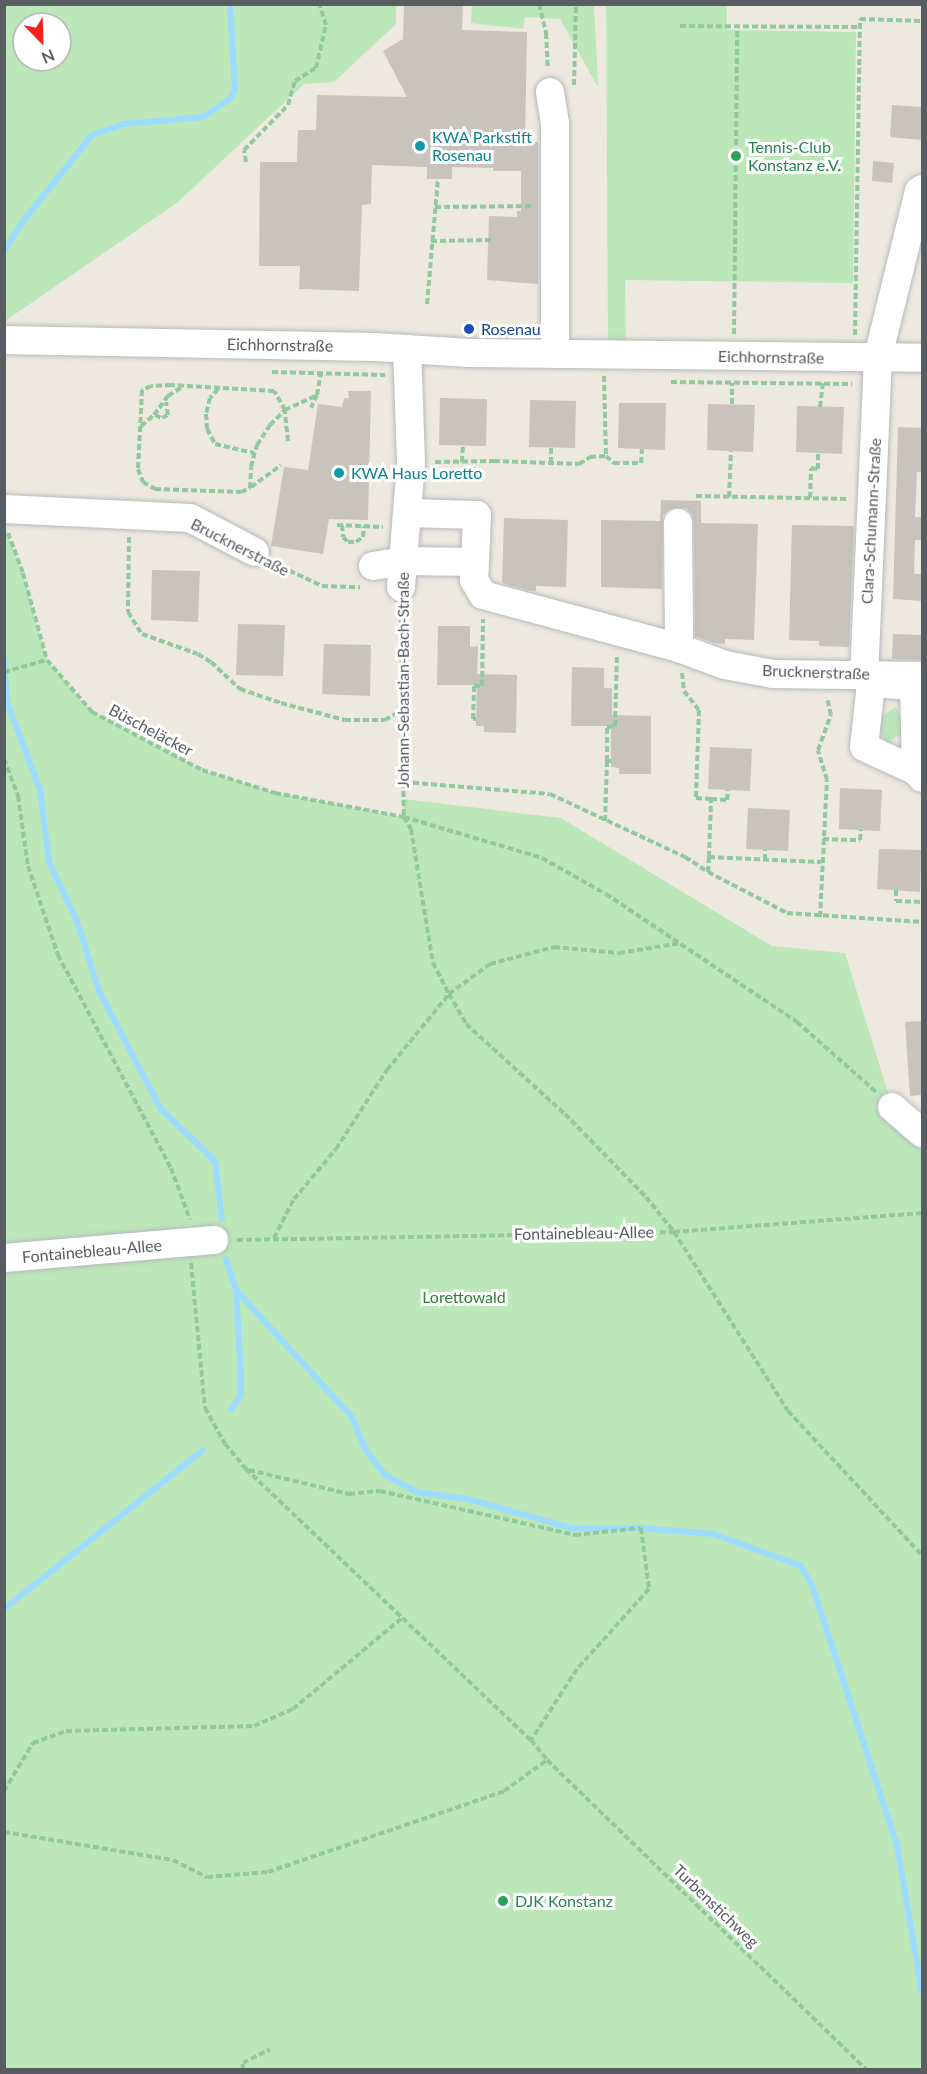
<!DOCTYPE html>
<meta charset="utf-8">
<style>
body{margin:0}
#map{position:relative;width:927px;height:2074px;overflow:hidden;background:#ede9df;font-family:Lato,sans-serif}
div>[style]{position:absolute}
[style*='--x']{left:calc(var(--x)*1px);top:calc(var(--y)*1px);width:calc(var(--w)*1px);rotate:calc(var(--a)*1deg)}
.green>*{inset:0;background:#bce7b9}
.stream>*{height:6px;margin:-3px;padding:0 3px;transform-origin:3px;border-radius:3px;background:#9ddbff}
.building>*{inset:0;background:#c8c3bc}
.path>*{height:4px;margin-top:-2px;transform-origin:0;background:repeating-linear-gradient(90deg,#92c89d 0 6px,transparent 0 9px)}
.roads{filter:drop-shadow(0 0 2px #b5b9be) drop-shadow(0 0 2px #b5b9be)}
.minor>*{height:28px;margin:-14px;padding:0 14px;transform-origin:14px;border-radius:14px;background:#fff}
.dots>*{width:16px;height:16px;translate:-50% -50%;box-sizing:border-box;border:3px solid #fff;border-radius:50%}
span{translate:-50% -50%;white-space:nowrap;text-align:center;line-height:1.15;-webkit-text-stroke:6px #fff;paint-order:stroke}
.culture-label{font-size:16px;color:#0d838f}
.left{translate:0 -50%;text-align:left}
.leisure-label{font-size:16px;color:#27864d}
.transit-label{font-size:16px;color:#164399}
.street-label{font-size:16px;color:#585d62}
.park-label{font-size:16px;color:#2f842e}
.frame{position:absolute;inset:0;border:6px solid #585d62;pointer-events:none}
.north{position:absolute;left:12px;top:12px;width:60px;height:60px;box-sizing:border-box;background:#fff;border:2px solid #bcbec0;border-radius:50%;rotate:157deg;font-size:16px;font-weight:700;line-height:24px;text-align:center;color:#585d62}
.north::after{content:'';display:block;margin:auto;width:21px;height:27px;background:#f61f1c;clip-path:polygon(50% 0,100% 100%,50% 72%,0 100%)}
</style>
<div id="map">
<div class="green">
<i style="clip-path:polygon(evenodd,5px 4px,396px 4px,396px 24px,334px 82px,304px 84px,178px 202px,5px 321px,5px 4px,24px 24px,60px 24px,60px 60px,24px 60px,24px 24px)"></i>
<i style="clip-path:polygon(472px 4px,594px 5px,598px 87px,560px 19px,525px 17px,523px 29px,471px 23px)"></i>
<i style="clip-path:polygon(606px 5px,727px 5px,727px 30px,856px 32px,853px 283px,625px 280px,626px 341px,608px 340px)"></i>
<i style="clip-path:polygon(4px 524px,23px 573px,47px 660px,92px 712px,202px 770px,275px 793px,404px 817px,403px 799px,561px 818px,772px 946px,845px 953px,892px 1106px,922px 1133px,922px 2069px,5px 2069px)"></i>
<i style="clip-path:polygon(895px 707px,909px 728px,887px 743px,873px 722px)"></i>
</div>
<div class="stream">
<i style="--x:4;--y:251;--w:31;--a:-58"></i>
<i style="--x:20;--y:225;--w:115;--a:-51.3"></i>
<i style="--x:92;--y:135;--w:34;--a:-19"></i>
<i style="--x:124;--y:124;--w:79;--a:-5.1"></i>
<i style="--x:203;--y:117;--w:32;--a:-34"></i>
<i style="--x:230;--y:99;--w:11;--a:-63"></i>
<i style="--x:235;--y:89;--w:85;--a:-93.4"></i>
<i style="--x:4;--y:659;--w:43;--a:86"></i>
<i style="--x:7;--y:702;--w:94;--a:69.4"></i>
<i style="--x:40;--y:790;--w:73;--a:82.9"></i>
<i style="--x:49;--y:862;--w:65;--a:64.6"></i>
<i style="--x:77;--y:921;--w:73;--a:72.6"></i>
<i style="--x:99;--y:991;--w:133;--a:62.3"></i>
<i style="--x:161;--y:1109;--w:75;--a:43.9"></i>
<i style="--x:215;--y:1161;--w:58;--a:83.1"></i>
<i style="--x:226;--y:1259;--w:33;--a:72"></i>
<i style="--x:236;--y:1290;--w:89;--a:86.8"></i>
<i style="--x:241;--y:1379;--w:16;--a:90"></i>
<i style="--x:241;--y:1395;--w:17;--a:126"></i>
<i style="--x:236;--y:1290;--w:172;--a:47.6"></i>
<i style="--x:352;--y:1417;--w:35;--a:68"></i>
<i style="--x:365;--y:1449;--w:33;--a:52"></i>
<i style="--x:385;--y:1475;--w:36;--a:28"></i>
<i style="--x:417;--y:1492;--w:51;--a:7.8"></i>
<i style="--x:468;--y:1499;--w:108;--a:15.6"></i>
<i style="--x:572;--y:1528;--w:69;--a:0"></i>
<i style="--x:641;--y:1528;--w:73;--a:4.7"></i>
<i style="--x:714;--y:1534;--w:93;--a:20.2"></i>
<i style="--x:801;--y:1566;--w:22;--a:60"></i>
<i style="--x:812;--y:1585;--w:274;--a:71.9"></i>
<i style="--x:897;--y:1845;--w:150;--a:80.4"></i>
<i style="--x:4;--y:1609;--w:255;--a:-38.6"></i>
</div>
<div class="building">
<i style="clip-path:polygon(404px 4px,463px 4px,462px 30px,527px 32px,525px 142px,538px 142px,538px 284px,487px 280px,489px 216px,517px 217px,517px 211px,521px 211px,521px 171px,493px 171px,493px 168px,452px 167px,452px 179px,427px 179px,427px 167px,372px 165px,371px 204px,362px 205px,359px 291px,299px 289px,300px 266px,259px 266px,260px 162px,297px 162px,298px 130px,316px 130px,317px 95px,407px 97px,383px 51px,403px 39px)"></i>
<i style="clip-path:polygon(892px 105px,922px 107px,922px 140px,890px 137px)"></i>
<i style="clip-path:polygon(873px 161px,894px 163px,892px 183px,872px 181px)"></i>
<i style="clip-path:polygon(348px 391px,371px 391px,368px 520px,329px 519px,323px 554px,271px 546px,284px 467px,308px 470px,318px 404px,342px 407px,344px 398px,349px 398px)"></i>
<i style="clip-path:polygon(440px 398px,487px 399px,486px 446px,439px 445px)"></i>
<i style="clip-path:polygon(530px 400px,576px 401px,575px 448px,529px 447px)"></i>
<i style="clip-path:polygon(619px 403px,666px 403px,665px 450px,618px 448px)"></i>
<i style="clip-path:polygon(708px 404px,755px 405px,753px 452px,707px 450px)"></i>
<i style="clip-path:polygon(797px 406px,844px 407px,842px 454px,796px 452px)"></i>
<i style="clip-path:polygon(898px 427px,922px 428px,922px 472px,917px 472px,915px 517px,922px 517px,922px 540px,915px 540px,914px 574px,922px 574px,922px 601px,893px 599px)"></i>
<i style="clip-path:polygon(661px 500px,701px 501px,701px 523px,758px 524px,754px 640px,725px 639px,725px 644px,714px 643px,695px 636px,694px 523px,692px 514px,686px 508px,670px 509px,663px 515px,662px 589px,601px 587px,601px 520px,660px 521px)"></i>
<i style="clip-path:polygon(504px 518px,568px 520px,566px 587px,536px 586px,536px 591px,531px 591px,502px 583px)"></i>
<i style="clip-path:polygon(792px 525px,854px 526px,849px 647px,819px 646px,819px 641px,789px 640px)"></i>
<i style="clip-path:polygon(152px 570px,200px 571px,198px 622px,151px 620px)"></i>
<i style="clip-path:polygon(238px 624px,285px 625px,283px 676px,236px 675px)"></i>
<i style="clip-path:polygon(438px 626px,470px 626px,470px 647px,478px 646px,477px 685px,437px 685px)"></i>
<i style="clip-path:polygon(893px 634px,922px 635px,922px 660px,892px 659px)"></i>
<i style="clip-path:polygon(324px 644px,371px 645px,370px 696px,322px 694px)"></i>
<i style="clip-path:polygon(572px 667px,604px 668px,604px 688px,612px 688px,612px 715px,651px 716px,651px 774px,619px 774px,619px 768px,611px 767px,611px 726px,571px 726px)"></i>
<i style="clip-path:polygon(477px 674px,517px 675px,516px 733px,484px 732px,484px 726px,476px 726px)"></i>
<i style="clip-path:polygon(710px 747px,752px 749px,750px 791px,708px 789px)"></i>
<i style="clip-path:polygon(840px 788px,882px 790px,880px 831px,839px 829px)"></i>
<i style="clip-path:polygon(748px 808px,790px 810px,788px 851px,746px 849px)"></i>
<i style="clip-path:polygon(879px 849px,921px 850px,920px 892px,877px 889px)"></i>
<i style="clip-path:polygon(922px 1021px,922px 1095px,910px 1096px,905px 1022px)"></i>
</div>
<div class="path">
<i style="--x:539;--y:4;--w:30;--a:76"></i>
<i style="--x:546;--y:33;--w:36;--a:87"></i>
<i style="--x:680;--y:26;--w:180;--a:0.3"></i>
<i style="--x:574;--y:85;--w:81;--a:-88.6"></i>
<i style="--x:246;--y:162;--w:12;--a:-99"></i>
<i style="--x:244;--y:150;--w:63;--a:-45.6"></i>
<i style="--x:288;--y:105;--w:25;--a:-74"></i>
<i style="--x:295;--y:81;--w:25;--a:-32"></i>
<i style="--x:316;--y:68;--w:44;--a:-76.9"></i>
<i style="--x:326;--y:25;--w:22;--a:-108"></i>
<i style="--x:435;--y:207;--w:96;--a:-0.6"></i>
<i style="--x:431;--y:241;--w:61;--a:-0.9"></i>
<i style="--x:427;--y:304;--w:125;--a:-85"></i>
<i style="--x:734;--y:334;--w:308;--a:-89.4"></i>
<i style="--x:855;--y:335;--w:316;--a:-89.1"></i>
<i style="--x:860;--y:19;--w:62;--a:1.8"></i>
<i style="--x:272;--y:372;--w:113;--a:1.5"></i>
<i style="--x:604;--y:376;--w:80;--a:88.6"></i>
<i style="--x:606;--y:456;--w:11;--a:41"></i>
<i style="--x:614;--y:463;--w:27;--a:0"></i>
<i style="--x:641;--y:463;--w:14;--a:-86"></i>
<i style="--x:671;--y:382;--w:181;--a:0.6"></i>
<i style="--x:218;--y:389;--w:12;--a:132"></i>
<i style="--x:210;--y:398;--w:16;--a:104"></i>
<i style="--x:206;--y:414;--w:15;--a:86"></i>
<i style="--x:207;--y:429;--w:17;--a:62"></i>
<i style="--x:215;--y:444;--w:40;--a:13"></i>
<i style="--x:317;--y:395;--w:22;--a:-80"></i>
<i style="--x:732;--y:404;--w:21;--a:-90"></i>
<i style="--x:820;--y:407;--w:24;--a:-83"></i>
<i style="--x:155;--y:415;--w:8;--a:23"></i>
<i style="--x:162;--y:418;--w:7;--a:-27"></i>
<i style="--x:168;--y:415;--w:13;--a:-99"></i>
<i style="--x:141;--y:426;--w:17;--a:-40"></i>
<i style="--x:154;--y:415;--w:24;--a:-54"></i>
<i style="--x:168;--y:396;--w:17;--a:-33"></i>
<i style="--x:288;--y:441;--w:31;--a:-96"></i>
<i style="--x:285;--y:410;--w:22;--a:-120"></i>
<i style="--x:274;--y:391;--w:103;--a:-176.7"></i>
<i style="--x:171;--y:385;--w:20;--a:177"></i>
<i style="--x:151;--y:386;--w:10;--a:156"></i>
<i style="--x:142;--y:390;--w:79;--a:92.9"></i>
<i style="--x:138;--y:469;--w:14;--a:69"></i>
<i style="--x:143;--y:482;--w:14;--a:30"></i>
<i style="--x:155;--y:489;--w:86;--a:2"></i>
<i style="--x:241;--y:492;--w:10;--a:-24"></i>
<i style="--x:250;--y:488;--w:21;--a:-87"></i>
<i style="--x:251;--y:467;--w:23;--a:-75"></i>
<i style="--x:257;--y:445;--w:24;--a:-57"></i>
<i style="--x:270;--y:425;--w:21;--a:-45"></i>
<i style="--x:285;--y:410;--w:35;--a:-25"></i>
<i style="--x:317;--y:395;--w:14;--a:115"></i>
<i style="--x:435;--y:462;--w:59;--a:-1"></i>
<i style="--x:494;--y:461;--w:85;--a:2"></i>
<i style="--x:579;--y:464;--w:13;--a:-32"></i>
<i style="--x:590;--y:457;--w:16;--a:-4"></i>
<i style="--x:462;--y:462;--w:17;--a:-87"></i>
<i style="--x:551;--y:463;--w:16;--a:-90"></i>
<i style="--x:251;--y:487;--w:37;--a:-36"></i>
<i style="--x:696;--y:496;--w:153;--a:1.1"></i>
<i style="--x:729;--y:497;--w:46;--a:-87.5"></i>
<i style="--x:810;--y:498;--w:30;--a:-88"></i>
<i style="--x:811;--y:468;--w:7;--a:8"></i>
<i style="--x:818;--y:469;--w:16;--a:-90"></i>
<i style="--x:337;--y:525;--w:46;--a:2.5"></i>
<i style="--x:342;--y:525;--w:12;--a:85"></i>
<i style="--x:343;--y:537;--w:7;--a:45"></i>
<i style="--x:348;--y:542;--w:8;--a:0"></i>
<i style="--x:356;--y:542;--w:9;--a:-36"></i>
<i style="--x:363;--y:537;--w:11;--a:-85"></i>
<i style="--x:8;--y:533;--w:43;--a:69.4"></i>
<i style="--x:23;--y:573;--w:90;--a:74.6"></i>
<i style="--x:47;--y:660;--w:69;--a:49.1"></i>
<i style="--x:92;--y:712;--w:124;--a:27.8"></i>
<i style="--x:202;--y:770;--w:77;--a:17.5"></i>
<i style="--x:275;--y:793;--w:131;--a:10.5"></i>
<i style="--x:404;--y:817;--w:144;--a:16.5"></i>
<i style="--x:542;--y:858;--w:73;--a:29.4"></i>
<i style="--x:606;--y:894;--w:230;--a:33.8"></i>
<i style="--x:797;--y:1022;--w:106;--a:41.5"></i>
<i style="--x:129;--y:537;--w:75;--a:90.8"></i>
<i style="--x:128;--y:612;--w:26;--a:58"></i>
<i style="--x:142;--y:634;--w:59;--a:19.7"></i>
<i style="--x:198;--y:654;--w:15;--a:32"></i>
<i style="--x:211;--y:662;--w:40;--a:43"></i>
<i style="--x:240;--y:689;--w:43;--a:18.9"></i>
<i style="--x:281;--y:703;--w:66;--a:14.9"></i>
<i style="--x:345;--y:720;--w:40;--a:0"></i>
<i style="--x:385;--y:720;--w:20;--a:-30"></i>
<i style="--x:273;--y:563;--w:54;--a:25.1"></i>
<i style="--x:322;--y:586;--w:38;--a:2"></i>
<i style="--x:401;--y:611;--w:206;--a:89.2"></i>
<i style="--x:404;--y:817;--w:14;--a:60"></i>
<i style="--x:411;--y:829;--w:136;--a:80.7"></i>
<i style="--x:433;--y:963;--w:35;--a:63"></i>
<i style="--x:449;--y:994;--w:34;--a:60"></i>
<i style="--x:466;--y:1024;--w:134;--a:42.3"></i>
<i style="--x:565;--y:1114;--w:116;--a:45.7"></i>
<i style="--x:646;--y:1197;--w:45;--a:51.3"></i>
<i style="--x:674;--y:1232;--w:212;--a:57.5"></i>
<i style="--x:788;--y:1411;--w:197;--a:47.1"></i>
<i style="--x:4;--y:672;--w:45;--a:-15.6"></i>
<i style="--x:682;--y:673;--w:18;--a:84"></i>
<i style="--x:684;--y:691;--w:24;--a:52"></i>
<i style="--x:699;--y:710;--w:88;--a:92"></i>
<i style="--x:696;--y:798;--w:15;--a:4"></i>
<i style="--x:476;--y:719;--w:3;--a:180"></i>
<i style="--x:473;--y:719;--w:33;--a:-88"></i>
<i style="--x:474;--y:686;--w:8;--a:0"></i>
<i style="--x:482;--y:686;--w:67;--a:-89.1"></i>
<i style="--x:4;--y:759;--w:40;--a:69"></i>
<i style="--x:18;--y:796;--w:71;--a:81.9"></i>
<i style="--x:28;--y:866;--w:94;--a:71.4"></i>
<i style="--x:58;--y:955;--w:241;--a:62.1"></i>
<i style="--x:171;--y:1168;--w:55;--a:69.9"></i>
<i style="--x:611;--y:761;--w:4;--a:180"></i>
<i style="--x:607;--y:761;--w:34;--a:-90"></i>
<i style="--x:607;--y:727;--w:8;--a:-7"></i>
<i style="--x:615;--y:726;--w:70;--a:-88.4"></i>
<i style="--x:404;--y:782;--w:146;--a:4.7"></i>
<i style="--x:550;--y:794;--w:149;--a:25"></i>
<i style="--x:685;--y:857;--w:27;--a:33"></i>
<i style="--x:708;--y:872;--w:89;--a:27.4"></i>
<i style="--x:787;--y:913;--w:135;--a:3.8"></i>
<i style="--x:605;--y:821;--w:60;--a:-88.1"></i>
<i style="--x:823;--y:839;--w:37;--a:2"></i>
<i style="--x:860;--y:840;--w:10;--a:-84"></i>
<i style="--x:709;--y:857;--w:58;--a:-88"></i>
<i style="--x:711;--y:799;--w:16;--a:4"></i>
<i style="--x:727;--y:800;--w:10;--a:-84"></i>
<i style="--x:765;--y:860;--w:10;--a:-90"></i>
<i style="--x:708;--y:872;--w:15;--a:-86"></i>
<i style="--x:709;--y:857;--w:112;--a:2.6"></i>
<i style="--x:896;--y:890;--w:11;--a:90"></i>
<i style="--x:896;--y:901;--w:26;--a:2"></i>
<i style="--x:820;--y:917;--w:137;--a:-87.1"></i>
<i style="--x:827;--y:780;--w:31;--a:-107"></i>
<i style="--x:818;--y:750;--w:37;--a:-70"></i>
<i style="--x:831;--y:715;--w:18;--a:-103"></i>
<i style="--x:274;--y:1238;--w:44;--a:-62.9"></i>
<i style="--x:294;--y:1199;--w:65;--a:-50"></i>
<i style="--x:336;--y:1149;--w:94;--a:-57.2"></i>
<i style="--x:387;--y:1070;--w:98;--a:-50.8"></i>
<i style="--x:449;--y:994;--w:51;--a:-36.2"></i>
<i style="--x:490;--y:964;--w:66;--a:-14.9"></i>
<i style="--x:554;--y:947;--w:65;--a:5.3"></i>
<i style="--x:619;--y:953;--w:63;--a:-9.2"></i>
<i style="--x:237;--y:1240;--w:437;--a:-1"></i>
<i style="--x:674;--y:1232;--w:249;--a:-4.4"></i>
<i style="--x:191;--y:1263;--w:146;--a:84.5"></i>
<i style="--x:205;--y:1408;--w:41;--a:60.9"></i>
<i style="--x:225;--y:1444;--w:33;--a:50"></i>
<i style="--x:246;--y:1469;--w:393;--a:43.6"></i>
<i style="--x:531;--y:1740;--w:26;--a:51"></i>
<i style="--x:547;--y:1760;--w:446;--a:44.1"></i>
<i style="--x:249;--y:1470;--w:103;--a:13.5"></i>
<i style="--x:349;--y:1494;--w:31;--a:-6"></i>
<i style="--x:380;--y:1491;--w:200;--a:12.7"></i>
<i style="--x:575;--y:1535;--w:66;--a:-6.1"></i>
<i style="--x:641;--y:1528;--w:62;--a:82.5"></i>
<i style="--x:649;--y:1589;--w:108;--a:132"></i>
<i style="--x:577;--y:1669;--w:85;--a:122.9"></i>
<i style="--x:4;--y:1791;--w:56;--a:-58.9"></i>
<i style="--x:33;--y:1743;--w:35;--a:-20"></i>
<i style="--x:66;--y:1731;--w:188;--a:-1.5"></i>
<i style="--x:254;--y:1726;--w:43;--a:-23.6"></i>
<i style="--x:293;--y:1709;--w:142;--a:-39.9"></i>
<i style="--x:4;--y:1832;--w:171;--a:9.4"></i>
<i style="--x:173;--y:1860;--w:38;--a:27"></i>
<i style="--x:207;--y:1877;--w:61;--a:-4.7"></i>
<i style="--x:268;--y:1872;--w:250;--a:-18.9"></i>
<i style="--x:504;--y:1791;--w:53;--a:-35.8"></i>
<i style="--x:243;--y:2070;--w:7;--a:-90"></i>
<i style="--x:243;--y:2063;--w:30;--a:-27"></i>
</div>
<div class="roads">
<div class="minor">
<i style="--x:550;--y:92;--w:32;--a:81"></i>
<i style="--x:555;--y:124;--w:230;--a:90"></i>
<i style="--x:922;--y:189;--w:4;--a:146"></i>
<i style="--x:919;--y:191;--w:171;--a:103.9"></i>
<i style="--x:878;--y:357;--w:317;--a:92.5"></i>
<i style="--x:864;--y:674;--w:11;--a:52"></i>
<i style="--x:871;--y:683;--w:64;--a:96.2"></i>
<i style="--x:864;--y:747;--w:57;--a:24.8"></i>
<i style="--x:916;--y:771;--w:9;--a:49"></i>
<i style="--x:4;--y:340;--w:371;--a:1.1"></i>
<i style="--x:375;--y:347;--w:94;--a:3.7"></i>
<i style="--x:469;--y:353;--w:453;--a:0.6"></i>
<i style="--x:4;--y:509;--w:186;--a:2.8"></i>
<i style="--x:190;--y:518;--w:73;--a:27.6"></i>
<i style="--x:408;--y:513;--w:69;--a:1.7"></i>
<i style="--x:477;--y:515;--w:47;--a:92.4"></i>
<i style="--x:678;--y:523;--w:125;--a:89.5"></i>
<i style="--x:373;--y:566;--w:31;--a:-9"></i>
<i style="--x:404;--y:561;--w:71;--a:0.8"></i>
<i style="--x:475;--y:562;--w:18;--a:93"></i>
<i style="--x:474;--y:580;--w:17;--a:59"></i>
<i style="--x:483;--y:595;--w:203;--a:15.1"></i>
<i style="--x:679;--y:648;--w:49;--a:20.3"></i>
<i style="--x:725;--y:665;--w:49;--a:10.6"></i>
<i style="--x:773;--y:674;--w:149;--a:0.8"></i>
<i style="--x:401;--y:587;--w:125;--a:-85.4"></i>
<i style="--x:411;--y:462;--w:113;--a:-92"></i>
<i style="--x:885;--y:684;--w:29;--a:4"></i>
<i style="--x:914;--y:686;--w:85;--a:88.7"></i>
<i style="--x:892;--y:1107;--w:40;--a:41"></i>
<i style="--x:4;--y:1258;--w:211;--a:-4.9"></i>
</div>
</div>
<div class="dots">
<i style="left:420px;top:146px;background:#0f9aa8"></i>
<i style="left:736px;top:156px;background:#2e9e5b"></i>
<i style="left:469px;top:329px;background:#1a4fb4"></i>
<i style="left:339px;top:473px;background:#0f9aa8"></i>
<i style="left:503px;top:1901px;background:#2e9e5b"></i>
</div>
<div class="culture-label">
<span class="left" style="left:432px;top:146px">KWA Parkstift<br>Rosenau</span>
<span class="left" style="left:351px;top:473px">KWA Haus Loretto</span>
</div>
<div class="leisure-label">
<span class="left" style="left:748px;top:156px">Tennis-Club<br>Konstanz e.V.</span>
<span class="left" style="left:515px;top:1901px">DJK Konstanz</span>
</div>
<div class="transit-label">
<span class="left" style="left:481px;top:329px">Rosenau</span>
</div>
<div class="street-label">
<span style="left:280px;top:345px;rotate:1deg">Eichhornstraße</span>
<span style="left:771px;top:357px;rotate:1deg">Eichhornstraße</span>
<span style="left:871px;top:521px;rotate:-87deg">Clara-Schumann-Straße</span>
<span style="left:240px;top:547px;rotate:27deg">Brucknerstraße</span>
<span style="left:816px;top:672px;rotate:2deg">Brucknerstraße</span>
<span style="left:403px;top:680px;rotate:-90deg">Johann-Sebastian-Bach-Straße</span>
<span style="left:151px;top:730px;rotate:28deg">Büscheläcker</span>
<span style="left:584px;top:1233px;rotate:-1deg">Fontainebleau-Allee</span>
<span style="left:92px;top:1251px;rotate:-5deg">Fontainebleau-Allee</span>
<span style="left:716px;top:1906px;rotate:44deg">Turbenstichweg</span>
</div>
<div class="park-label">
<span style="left:464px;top:1297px">Lorettowald</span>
</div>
<div class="frame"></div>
<div class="north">N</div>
</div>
